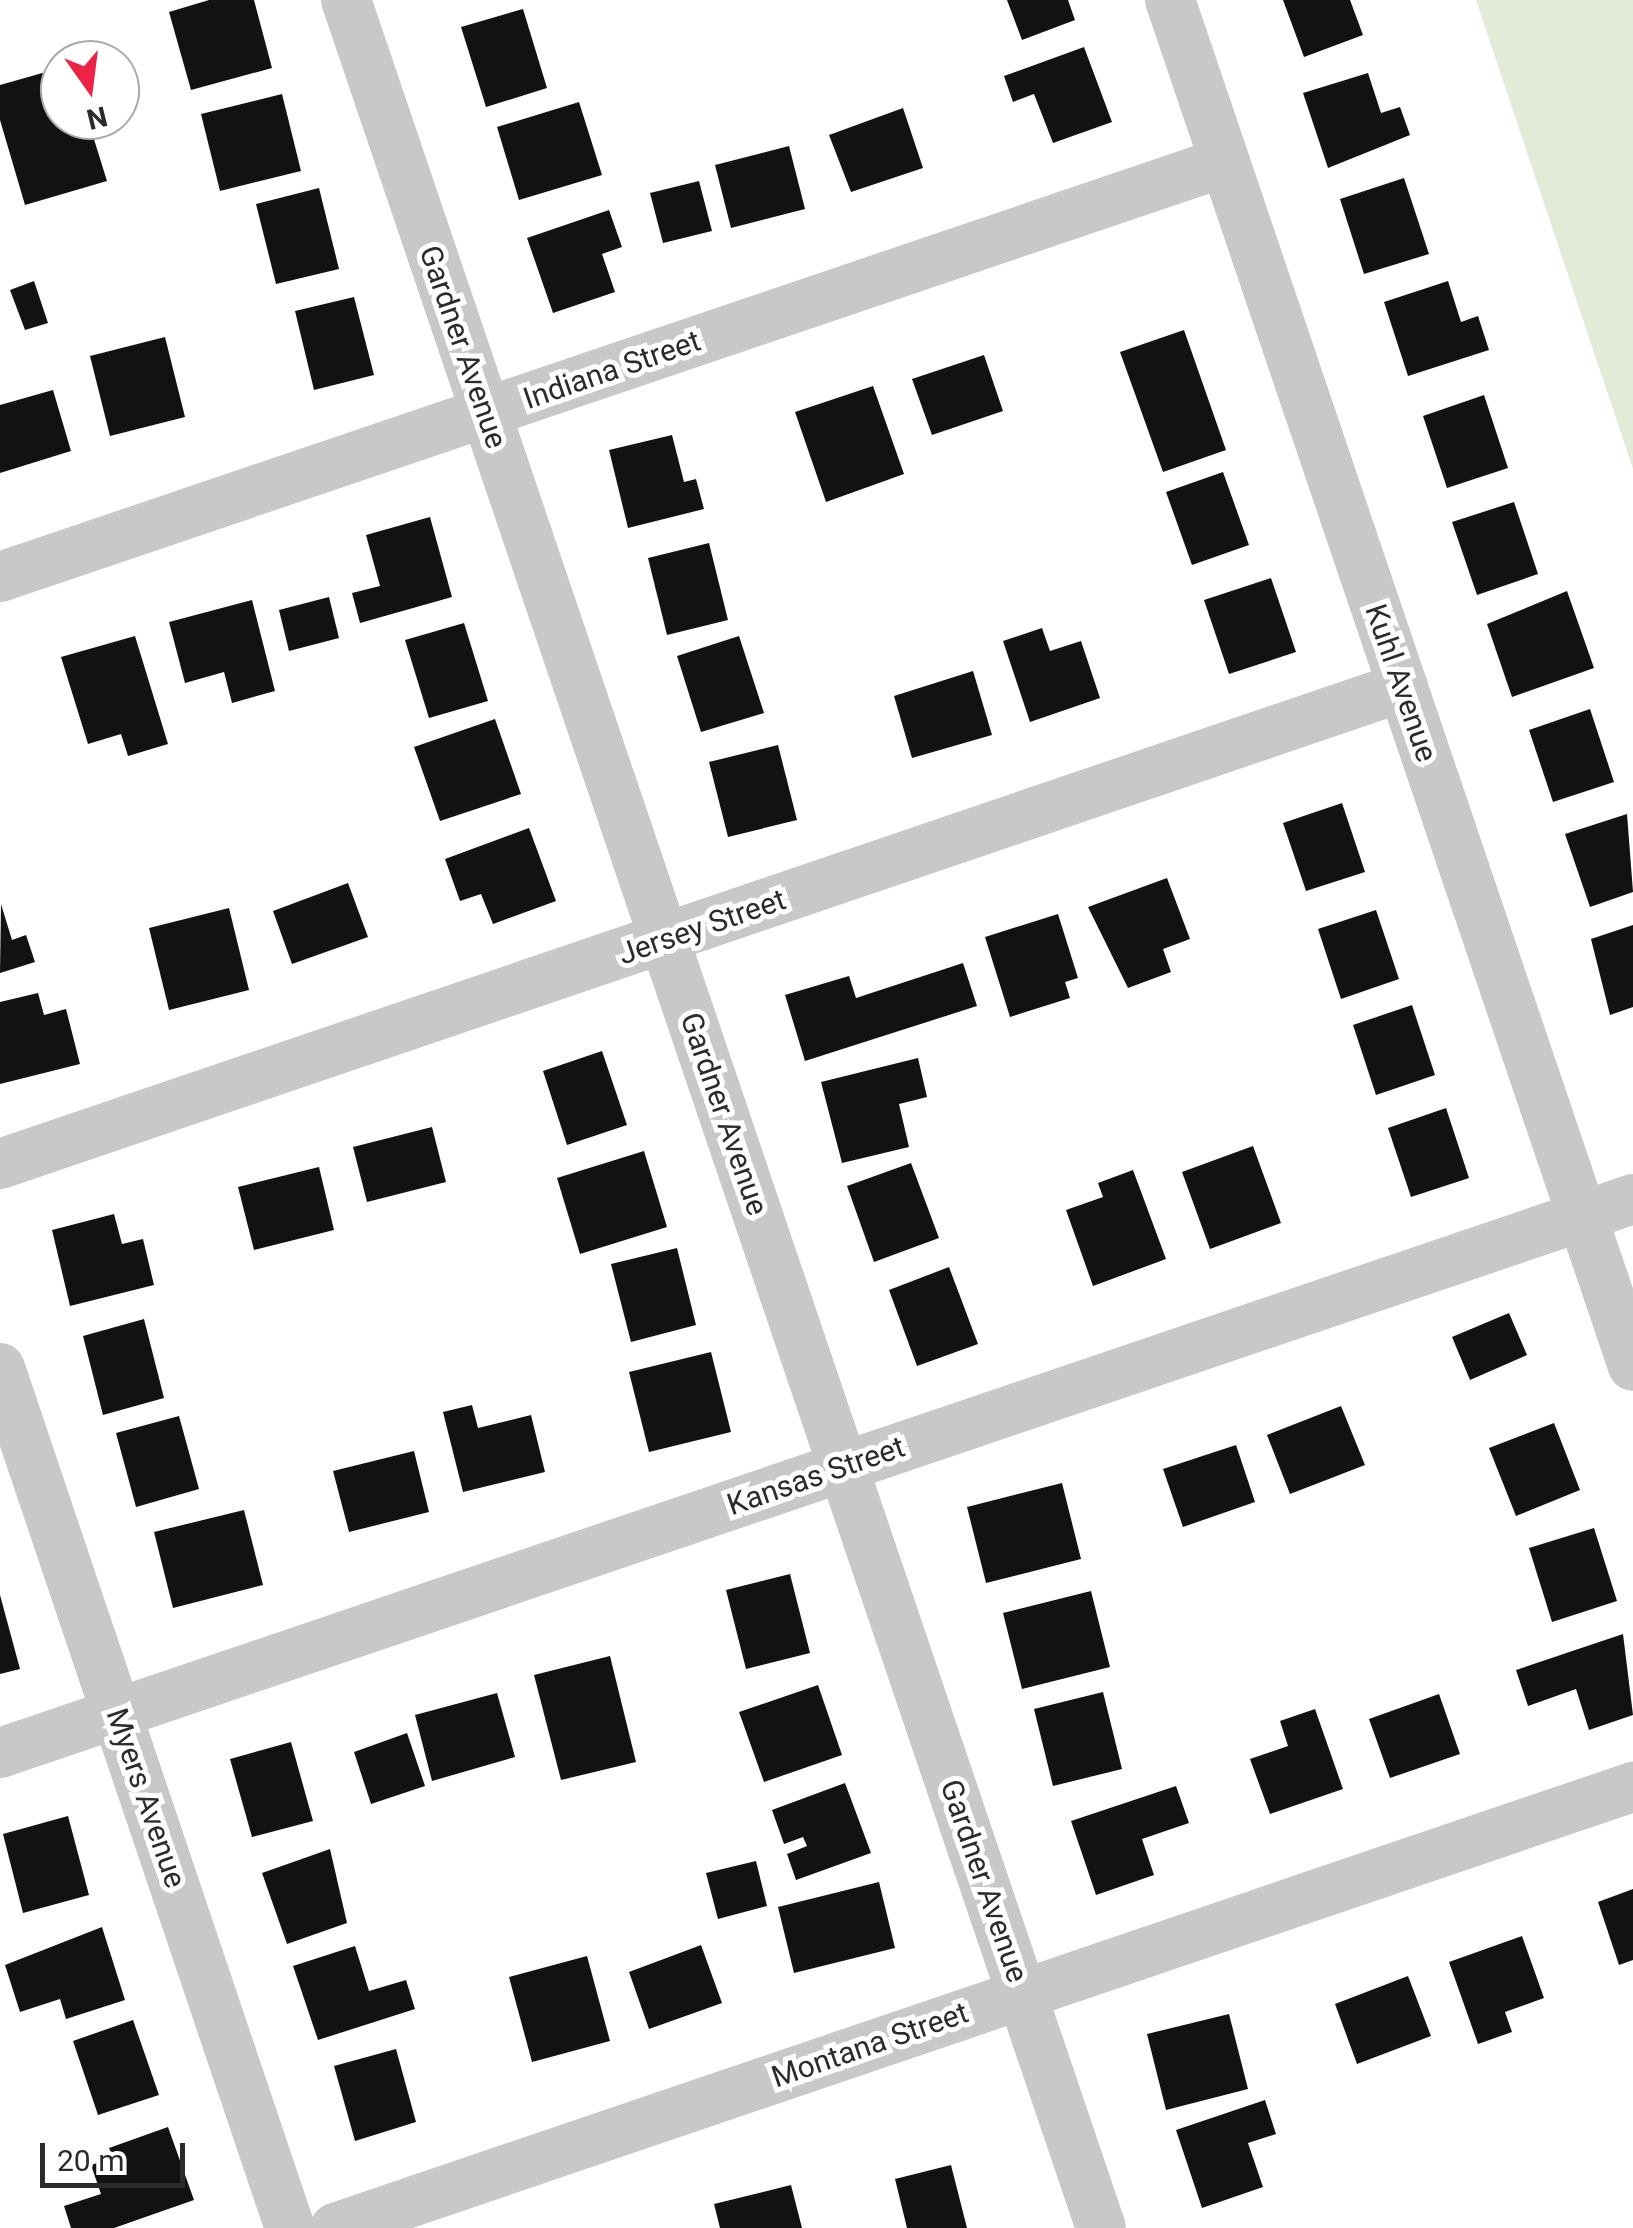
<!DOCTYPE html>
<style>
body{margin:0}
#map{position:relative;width:1633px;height:2228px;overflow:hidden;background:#fff;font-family:Roboto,sans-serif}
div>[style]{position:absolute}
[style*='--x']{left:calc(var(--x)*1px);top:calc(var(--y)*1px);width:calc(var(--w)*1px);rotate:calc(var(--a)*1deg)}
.green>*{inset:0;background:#e3ead7}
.building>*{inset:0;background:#121212}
.minor>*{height:50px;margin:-25px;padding:0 25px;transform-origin:25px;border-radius:25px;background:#c8c8c8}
span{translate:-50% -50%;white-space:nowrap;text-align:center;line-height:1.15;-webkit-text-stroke:10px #fff;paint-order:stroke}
.street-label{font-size:30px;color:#2b2b2b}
.north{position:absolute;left:40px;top:40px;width:100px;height:100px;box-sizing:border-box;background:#fff;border:2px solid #aaa;border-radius:50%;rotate:166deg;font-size:28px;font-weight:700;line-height:40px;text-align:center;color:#2b2b2b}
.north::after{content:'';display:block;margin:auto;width:35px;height:45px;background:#ee2245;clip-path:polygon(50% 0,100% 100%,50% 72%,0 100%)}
.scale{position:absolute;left:40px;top:2143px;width:145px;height:45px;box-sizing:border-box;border:5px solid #2b2b2b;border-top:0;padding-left:12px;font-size:30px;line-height:35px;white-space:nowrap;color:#2b2b2b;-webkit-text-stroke:8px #fff;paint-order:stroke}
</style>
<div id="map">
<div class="green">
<i style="clip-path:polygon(1476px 0,1633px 0,1633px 469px)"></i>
</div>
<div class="building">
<i style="clip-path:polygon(209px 0,254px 0,272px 68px,191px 90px,169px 12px)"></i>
<i style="clip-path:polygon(1007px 0,1068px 0,1075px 20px,1022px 40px)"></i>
<i style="clip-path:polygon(1283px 0,1350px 0,1363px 35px,1304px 57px)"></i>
<i style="clip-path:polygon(523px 9px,547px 88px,486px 107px,461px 27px)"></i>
<i style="clip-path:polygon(1084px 47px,1112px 122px,1053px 143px,1034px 94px,1013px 102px,1004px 76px)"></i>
<i style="clip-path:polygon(60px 68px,60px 120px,88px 120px,107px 181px,25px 205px,0 120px,0 85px)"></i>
<i style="clip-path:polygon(1368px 73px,1381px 113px,1400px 107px,1410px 135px,1328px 168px,1303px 93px)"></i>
<i style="clip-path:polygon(282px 94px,301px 171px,220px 191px,201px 114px)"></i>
<i style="clip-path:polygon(579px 102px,602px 175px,519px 200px,497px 127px)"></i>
<i style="clip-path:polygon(903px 108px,923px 168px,851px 192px,829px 135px)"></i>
<i style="clip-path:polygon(789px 146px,805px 209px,731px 228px,715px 165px)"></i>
<i style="clip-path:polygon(1404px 178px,1429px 254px,1364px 274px,1340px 199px)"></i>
<i style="clip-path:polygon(699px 181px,712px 231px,663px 243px,650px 193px)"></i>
<i style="clip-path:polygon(319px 188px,339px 269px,276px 284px,256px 204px)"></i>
<i style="clip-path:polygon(609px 210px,622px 247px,602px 254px,615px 292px,553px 313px,527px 238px)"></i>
<i style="clip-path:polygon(34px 281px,48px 323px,25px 330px,10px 290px)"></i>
<i style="clip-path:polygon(1448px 281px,1461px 322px,1478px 316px,1489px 350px,1408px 376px,1384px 302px)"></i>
<i style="clip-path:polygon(354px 297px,374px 375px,314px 390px,295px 311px)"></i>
<i style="clip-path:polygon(1184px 330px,1226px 450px,1163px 472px,1120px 352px)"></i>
<i style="clip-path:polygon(165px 337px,185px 417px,110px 436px,90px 356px)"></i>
<i style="clip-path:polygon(984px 355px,1003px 411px,932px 435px,912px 379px)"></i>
<i style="clip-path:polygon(873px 386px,904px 474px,826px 502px,795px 412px)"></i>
<i style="clip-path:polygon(53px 390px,71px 451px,0 473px,0 405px)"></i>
<i style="clip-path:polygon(1484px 395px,1508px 468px,1447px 488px,1423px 416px)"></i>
<i style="clip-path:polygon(672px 435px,684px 482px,696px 479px,704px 509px,628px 528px,609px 450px)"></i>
<i style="clip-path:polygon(1223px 472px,1249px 545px,1192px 565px,1166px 492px)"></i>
<i style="clip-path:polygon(1514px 502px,1538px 574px,1477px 595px,1452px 522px)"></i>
<i style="clip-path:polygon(430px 517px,452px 597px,360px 623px,352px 593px,380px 586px,366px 535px)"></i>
<i style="clip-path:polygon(709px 543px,728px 620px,667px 635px,648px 558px)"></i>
<i style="clip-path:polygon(1271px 578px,1296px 652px,1229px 674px,1204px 600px)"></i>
<i style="clip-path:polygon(1567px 591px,1594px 668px,1512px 697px,1487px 624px)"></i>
<i style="clip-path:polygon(329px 597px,339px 638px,289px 651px,279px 610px)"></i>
<i style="clip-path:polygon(252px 600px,275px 691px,232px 703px,224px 672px,185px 683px,169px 622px)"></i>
<i style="clip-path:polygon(464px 623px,488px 701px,429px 718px,405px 640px)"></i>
<i style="clip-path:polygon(1042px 628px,1050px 651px,1081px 641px,1100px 698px,1030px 722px,1003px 641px)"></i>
<i style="clip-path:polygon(135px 636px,168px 744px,128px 756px,121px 734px,88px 744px,61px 657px)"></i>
<i style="clip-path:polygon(739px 636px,764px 713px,701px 732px,677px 656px)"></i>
<i style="clip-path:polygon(973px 671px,992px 735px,912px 758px,894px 696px)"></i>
<i style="clip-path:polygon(1590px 709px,1614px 782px,1553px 802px,1529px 730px)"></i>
<i style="clip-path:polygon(495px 719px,521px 794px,440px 821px,414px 747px)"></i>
<i style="clip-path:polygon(778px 745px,797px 820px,728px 837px,709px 762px)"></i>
<i style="clip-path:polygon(1342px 803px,1365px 872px,1306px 891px,1283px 823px)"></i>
<i style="clip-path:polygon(1627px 814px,1633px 892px,1590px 907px,1565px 834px)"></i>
<i style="clip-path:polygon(529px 828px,556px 901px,493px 924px,481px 894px,460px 901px,445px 859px)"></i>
<i style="clip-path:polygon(1167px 878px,1190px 939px,1163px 949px,1171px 972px,1128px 988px,1088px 907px)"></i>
<i style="clip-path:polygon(348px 883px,368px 937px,292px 964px,273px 911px)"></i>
<i style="clip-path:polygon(1px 904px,12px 940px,26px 935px,35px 962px,0 973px)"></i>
<i style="clip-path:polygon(229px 908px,249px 990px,169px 1010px,149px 928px)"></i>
<i style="clip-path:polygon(1376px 910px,1399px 979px,1341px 999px,1318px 929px)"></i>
<i style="clip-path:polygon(1058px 914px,1078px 978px,1065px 982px,1070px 998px,1010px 1017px,985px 937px)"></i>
<i style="clip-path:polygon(1633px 925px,1633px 1007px,1610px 1015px,1591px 939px)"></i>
<i style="clip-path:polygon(963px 963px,977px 1006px,805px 1061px,785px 995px,849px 976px,856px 998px)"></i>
<i style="clip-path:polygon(38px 993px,44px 1015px,66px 1009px,80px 1064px,0 1084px,0 1002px)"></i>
<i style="clip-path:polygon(1412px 1005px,1435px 1075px,1376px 1095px,1353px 1025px)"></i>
<i style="clip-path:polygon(602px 1051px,627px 1125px,567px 1145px,543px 1071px)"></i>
<i style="clip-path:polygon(918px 1058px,927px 1097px,899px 1104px,909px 1147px,842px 1163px,821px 1082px)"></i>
<i style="clip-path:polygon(1446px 1108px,1469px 1178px,1411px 1197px,1388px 1128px)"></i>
<i style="clip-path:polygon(432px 1127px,446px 1182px,367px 1202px,353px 1147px)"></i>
<i style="clip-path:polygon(1253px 1146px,1281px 1223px,1210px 1249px,1182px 1172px)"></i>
<i style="clip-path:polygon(644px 1151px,667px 1227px,580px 1254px,557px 1178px)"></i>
<i style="clip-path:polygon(911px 1163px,939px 1238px,874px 1262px,847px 1186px)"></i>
<i style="clip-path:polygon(319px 1167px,334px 1230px,254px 1250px,238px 1187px)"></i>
<i style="clip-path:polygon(1133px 1170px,1166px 1259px,1093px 1286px,1066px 1210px,1103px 1197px,1098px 1183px)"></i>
<i style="clip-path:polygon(114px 1214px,122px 1244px,143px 1239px,154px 1285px,70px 1306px,52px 1230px)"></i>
<i style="clip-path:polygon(677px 1248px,696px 1325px,631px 1342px,611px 1264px)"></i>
<i style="clip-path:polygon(949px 1267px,978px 1344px,917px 1366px,889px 1290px)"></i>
<i style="clip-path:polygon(1509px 1313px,1527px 1355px,1470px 1380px,1452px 1337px)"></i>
<i style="clip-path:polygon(144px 1319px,164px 1398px,103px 1415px,83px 1336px)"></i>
<i style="clip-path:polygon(711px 1352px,731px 1432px,649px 1452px,629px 1372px)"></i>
<i style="clip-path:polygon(472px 1405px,478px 1428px,531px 1415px,545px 1472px,463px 1492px,443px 1412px)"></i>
<i style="clip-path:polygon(1341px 1406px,1365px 1465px,1290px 1494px,1267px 1435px)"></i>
<i style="clip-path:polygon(179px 1416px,199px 1489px,136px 1507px,116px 1433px)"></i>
<i style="clip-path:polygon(1554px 1423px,1580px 1490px,1516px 1516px,1489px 1448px)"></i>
<i style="clip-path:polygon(1236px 1445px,1255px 1502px,1183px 1527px,1163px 1469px)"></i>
<i style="clip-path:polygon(414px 1451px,429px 1512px,349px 1532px,333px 1471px)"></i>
<i style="clip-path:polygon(1062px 1483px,1081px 1559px,986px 1583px,967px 1507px)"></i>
<i style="clip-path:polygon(244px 1510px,263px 1585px,173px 1608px,154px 1532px)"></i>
<i style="clip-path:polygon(1594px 1528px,1617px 1601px,1552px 1622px,1529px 1548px)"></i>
<i style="clip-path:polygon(790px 1574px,810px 1653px,746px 1669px,726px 1590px)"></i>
<i style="clip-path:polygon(1091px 1591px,1110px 1667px,1022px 1689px,1003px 1613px)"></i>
<i style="clip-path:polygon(0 1595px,20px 1669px,0 1674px)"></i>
<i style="clip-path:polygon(1623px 1634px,1633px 1715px,1589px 1730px,1576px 1689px,1528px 1706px,1516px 1670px)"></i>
<i style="clip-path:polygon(610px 1656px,636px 1762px,561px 1780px,534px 1675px)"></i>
<i style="clip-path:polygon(818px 1685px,842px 1755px,764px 1782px,739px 1712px)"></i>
<i style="clip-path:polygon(1103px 1692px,1122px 1769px,1053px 1786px,1034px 1709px)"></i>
<i style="clip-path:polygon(497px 1693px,515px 1757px,432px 1781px,415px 1715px)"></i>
<i style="clip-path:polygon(1439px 1694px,1460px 1754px,1390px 1778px,1369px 1719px)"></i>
<i style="clip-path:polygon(1315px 1709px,1343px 1789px,1270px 1814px,1250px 1759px,1288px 1746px,1280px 1721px)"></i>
<i style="clip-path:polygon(407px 1733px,425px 1786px,371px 1804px,354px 1752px)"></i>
<i style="clip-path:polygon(291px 1742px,313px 1821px,252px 1837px,230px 1759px)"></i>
<i style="clip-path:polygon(845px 1783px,871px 1853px,796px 1880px,787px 1854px,807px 1846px,803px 1837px,784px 1844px,772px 1810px)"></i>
<i style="clip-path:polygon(1176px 1786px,1189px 1823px,1142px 1839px,1154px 1875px,1096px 1895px,1071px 1821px)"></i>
<i style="clip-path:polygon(68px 1816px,89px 1895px,23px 1913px,3px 1834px)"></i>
<i style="clip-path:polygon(330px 1849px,347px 1923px,287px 1944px,262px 1873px)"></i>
<i style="clip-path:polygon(756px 1861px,767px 1906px,718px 1919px,706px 1873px)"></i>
<i style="clip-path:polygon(879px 1882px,895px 1948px,794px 1973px,778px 1907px)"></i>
<i style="clip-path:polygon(1633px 1889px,1633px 1960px,1619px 1965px,1598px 1902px)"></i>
<i style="clip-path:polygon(102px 1927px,125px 2000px,66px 2019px,60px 1999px,20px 2012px,5px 1965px)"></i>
<i style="clip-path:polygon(1522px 1936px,1544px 1998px,1505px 2012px,1512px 2032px,1478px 2044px,1449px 1962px)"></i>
<i style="clip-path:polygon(701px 1945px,722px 2003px,649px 2029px,629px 1972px)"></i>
<i style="clip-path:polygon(355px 1946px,369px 1991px,406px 1980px,415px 2009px,318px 2040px,293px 1966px)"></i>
<i style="clip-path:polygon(587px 1956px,610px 2041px,532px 2062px,509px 1977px)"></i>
<i style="clip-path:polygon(1408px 1976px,1431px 2036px,1357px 2064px,1335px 2004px)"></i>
<i style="clip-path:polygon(1229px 2014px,1248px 2089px,1166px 2110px,1147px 2034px)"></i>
<i style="clip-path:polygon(133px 2020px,159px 2095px,98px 2115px,73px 2041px)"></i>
<i style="clip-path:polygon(396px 2049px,416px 2122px,355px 2141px,334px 2066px)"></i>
<i style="clip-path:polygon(1265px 2100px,1276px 2134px,1248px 2143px,1263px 2187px,1202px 2208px,1176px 2130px)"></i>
<i style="clip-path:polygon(168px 2127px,194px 2200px,114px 2228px,71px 2228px,64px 2206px,101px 2194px,91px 2165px,113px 2158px,109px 2148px)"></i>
<i style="clip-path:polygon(951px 2165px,967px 2228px,907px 2228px,895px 2179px)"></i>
<i style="clip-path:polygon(791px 2185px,802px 2228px,720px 2228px,714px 2204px)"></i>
</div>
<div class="minor">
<i style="--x:346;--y:0;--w:2352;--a:71.28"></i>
<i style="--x:1170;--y:0;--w:1442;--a:71.28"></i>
<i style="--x:0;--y:577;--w:1293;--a:-18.72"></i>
<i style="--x:0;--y:1164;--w:1482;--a:-18.78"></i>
<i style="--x:0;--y:1368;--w:908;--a:71.37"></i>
<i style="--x:0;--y:1753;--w:1724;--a:-18.74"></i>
<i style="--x:335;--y:2228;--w:1371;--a:-18.77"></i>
</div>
<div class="street-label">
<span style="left:463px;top:347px;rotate:71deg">Gardner Avenue</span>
<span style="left:612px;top:370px;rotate:-19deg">Indiana Street</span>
<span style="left:1401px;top:683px;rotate:71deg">Kuhl Avenue</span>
<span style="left:702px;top:927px;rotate:-19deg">Jersey Street</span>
<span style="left:724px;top:1114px;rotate:71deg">Gardner Avenue</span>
<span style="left:816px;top:1476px;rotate:-19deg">Kansas Street</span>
<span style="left:146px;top:1798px;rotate:71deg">Myers Avenue</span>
<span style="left:984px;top:1881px;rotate:71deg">Gardner Avenue</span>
<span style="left:870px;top:2045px;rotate:-19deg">Montana Street</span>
</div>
<div class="north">N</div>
<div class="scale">20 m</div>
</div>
